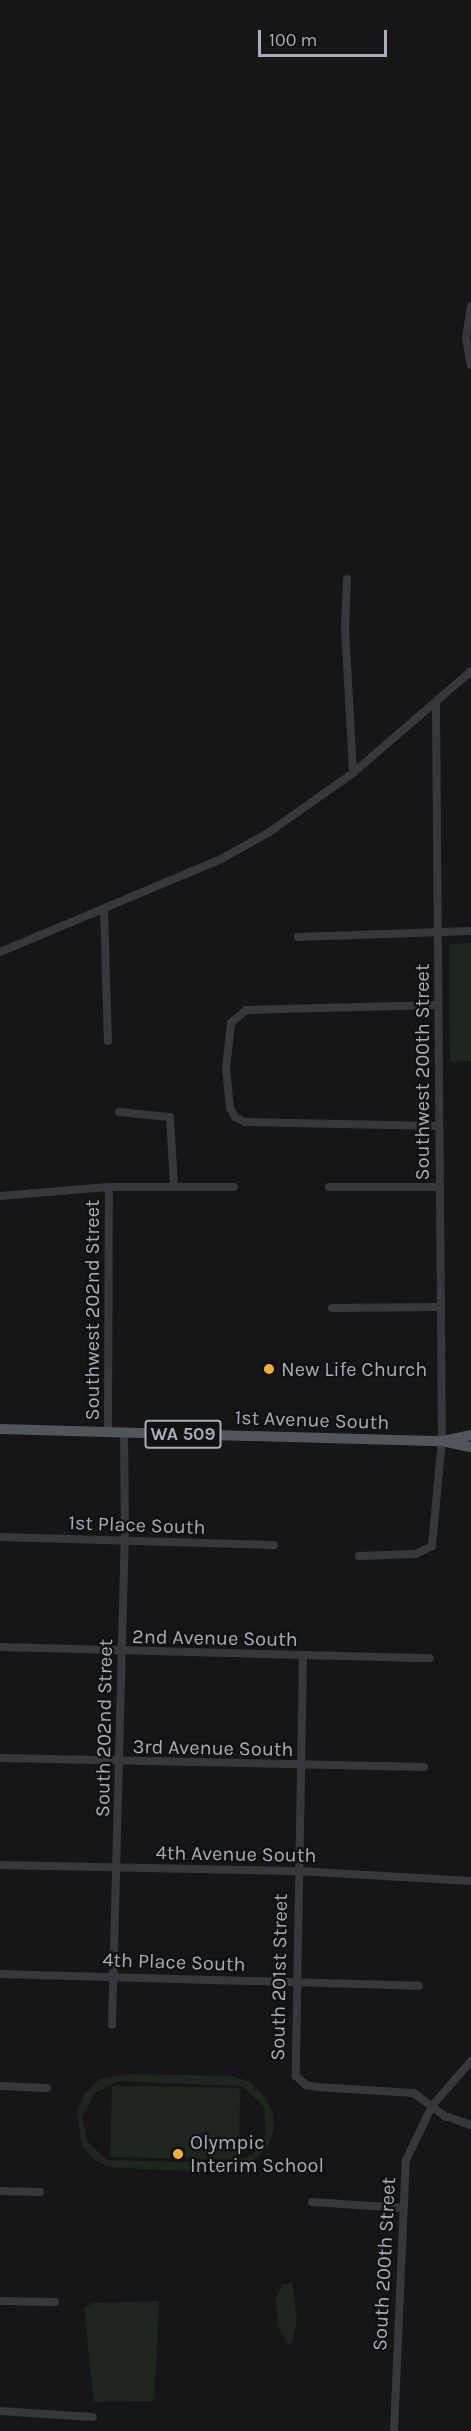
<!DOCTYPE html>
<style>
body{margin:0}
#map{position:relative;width:471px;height:2431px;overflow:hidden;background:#161618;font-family:Karla,sans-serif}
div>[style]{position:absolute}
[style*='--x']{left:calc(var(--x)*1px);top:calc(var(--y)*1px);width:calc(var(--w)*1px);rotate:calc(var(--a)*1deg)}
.green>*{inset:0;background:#1e261f}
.minor>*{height:8px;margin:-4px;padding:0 4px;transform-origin:4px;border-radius:4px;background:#37383d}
.major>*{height:10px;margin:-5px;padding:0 5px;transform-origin:5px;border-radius:5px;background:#53555c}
.dots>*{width:16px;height:16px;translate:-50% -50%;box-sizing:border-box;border:3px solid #111113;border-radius:50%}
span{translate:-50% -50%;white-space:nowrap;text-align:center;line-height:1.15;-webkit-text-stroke:4.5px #111113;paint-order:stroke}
.shield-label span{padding:2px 4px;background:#111113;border:2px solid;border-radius:4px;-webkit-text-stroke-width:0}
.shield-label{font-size:18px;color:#a8adb8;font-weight:700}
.street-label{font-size:20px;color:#a8adb8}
.poi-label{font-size:20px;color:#a8adb8}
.left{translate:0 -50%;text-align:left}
.scale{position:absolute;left:258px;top:30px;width:129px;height:27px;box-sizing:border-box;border:3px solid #a8adb8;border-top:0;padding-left:8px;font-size:18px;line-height:21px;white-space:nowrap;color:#a8adb8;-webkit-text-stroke:4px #111113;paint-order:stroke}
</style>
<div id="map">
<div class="green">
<i style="clip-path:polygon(471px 943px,471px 1061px,450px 1062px,449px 944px)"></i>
<i style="clip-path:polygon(evenodd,128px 2074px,231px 2076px,248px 2081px,266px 2098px,273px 2114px,274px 2130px,267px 2147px,250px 2165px,226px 2173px,107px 2167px,91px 2157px,81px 2143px,77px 2111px,85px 2093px,100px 2079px,128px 2074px,118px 2081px,242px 2086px,264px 2107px,266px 2135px,253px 2154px,235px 2163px,107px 2160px,87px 2141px,82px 2117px,95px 2093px,118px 2081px)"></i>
<i style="clip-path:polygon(112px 2086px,240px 2088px,239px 2160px,110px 2157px)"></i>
<i style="clip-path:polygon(292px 2282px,297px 2320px,292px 2343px,288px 2344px,278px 2327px,276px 2298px,282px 2285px)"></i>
<i style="clip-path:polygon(159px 2301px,154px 2401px,94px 2402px,84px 2308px,93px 2303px)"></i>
</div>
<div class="minor">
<i style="--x:471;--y:306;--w:32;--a:99"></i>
<i style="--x:466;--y:338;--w:27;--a:80"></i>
<i style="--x:347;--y:579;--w:49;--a:92.3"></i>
<i style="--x:345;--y:628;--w:145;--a:86.8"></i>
<i style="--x:104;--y:909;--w:132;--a:88.3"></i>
<i style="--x:298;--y:937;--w:173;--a:-2"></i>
<i style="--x:0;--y:952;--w:240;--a:-22.8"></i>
<i style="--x:221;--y:859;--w:54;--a:-29"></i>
<i style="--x:268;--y:833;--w:104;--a:-35.2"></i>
<i style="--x:353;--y:773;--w:156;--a:-40.8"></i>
<i style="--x:437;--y:1005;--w:191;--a:178.5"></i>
<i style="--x:246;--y:1010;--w:20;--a:139"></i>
<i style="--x:231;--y:1023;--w:45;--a:96.3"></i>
<i style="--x:226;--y:1068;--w:40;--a:84.3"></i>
<i style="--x:230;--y:1108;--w:10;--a:61"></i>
<i style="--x:235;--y:1117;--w:11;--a:27"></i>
<i style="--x:245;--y:1122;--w:194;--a:1.2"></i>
<i style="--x:119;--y:1112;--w:51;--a:5.6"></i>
<i style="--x:170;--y:1117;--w:70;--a:86.7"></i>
<i style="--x:329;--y:1187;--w:111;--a:0"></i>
<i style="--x:0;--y:1196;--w:109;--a:-4.7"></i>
<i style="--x:109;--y:1187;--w:125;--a:0"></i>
<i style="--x:332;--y:1308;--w:109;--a:-0.5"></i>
<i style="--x:108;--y:1432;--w:245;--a:-89.8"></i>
<i style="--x:0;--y:1537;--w:274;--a:1.7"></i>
<i style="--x:359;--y:1556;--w:57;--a:-2"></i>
<i style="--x:416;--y:1554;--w:18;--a:-27"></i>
<i style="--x:432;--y:1546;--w:105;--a:-84.6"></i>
<i style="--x:442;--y:1441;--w:738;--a:-90.47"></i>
<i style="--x:0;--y:1647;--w:430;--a:1.5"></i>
<i style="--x:303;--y:1656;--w:420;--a:91"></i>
<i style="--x:296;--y:2076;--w:13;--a:42"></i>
<i style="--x:306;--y:2085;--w:11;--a:10"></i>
<i style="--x:317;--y:2087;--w:97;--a:3.5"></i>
<i style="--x:414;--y:2093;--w:39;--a:37"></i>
<i style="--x:445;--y:2116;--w:28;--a:19"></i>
<i style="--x:0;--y:1758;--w:424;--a:1.2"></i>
<i style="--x:0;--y:1865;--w:298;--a:1.2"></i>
<i style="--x:298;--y:1871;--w:173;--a:3.3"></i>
<i style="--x:0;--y:1974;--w:419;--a:1.6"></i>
<i style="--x:112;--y:2025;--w:483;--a:-88.5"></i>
<i style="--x:125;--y:1542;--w:110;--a:-90.5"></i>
<i style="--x:0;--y:2086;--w:47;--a:2.4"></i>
<i style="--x:0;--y:2191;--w:40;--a:1.4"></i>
<i style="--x:312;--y:2202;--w:91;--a:3.8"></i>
<i style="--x:0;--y:2301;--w:55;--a:1"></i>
<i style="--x:0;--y:2411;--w:93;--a:3.7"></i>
<i style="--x:394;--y:2431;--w:271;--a:-87.5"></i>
<i style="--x:406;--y:2160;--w:60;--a:-64.3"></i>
<i style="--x:432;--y:2106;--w:60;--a:-49.1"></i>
</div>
<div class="major">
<i style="--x:0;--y:1429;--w:442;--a:1.6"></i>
<i style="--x:442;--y:1441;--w:30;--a:12"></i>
<i style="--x:443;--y:1441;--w:29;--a:-12"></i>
</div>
<div class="dots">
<i style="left:269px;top:1369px;background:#f2b134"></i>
<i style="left:178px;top:2154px;background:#f2b134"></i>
</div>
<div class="shield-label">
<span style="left:183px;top:1434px">WA 509</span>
</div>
<div class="street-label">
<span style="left:422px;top:1072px;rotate:-90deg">Southwest 200th Street</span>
<span style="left:92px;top:1310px;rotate:-90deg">Southwest 202nd Street</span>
<span style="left:312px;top:1420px;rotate:2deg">1st Avenue South</span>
<span style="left:137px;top:1525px;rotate:2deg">1st Place South</span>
<span style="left:215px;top:1638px;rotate:1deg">2nd Avenue South</span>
<span style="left:104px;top:1728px;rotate:-89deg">South 202nd Street</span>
<span style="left:213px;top:1748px;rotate:1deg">3rd Avenue South</span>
<span style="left:236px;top:1854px;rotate:1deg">4th Avenue South</span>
<span style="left:174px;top:1962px;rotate:2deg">4th Place South</span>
<span style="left:279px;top:1977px;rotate:-89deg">South 201st Street</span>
<span style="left:384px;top:2264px;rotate:-87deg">South 200th Street</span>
</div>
<div class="poi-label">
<span class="left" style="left:281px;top:1369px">New Life Church</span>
<span class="left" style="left:190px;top:2154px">Olympic<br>Interim School</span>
</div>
<div class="scale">100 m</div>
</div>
